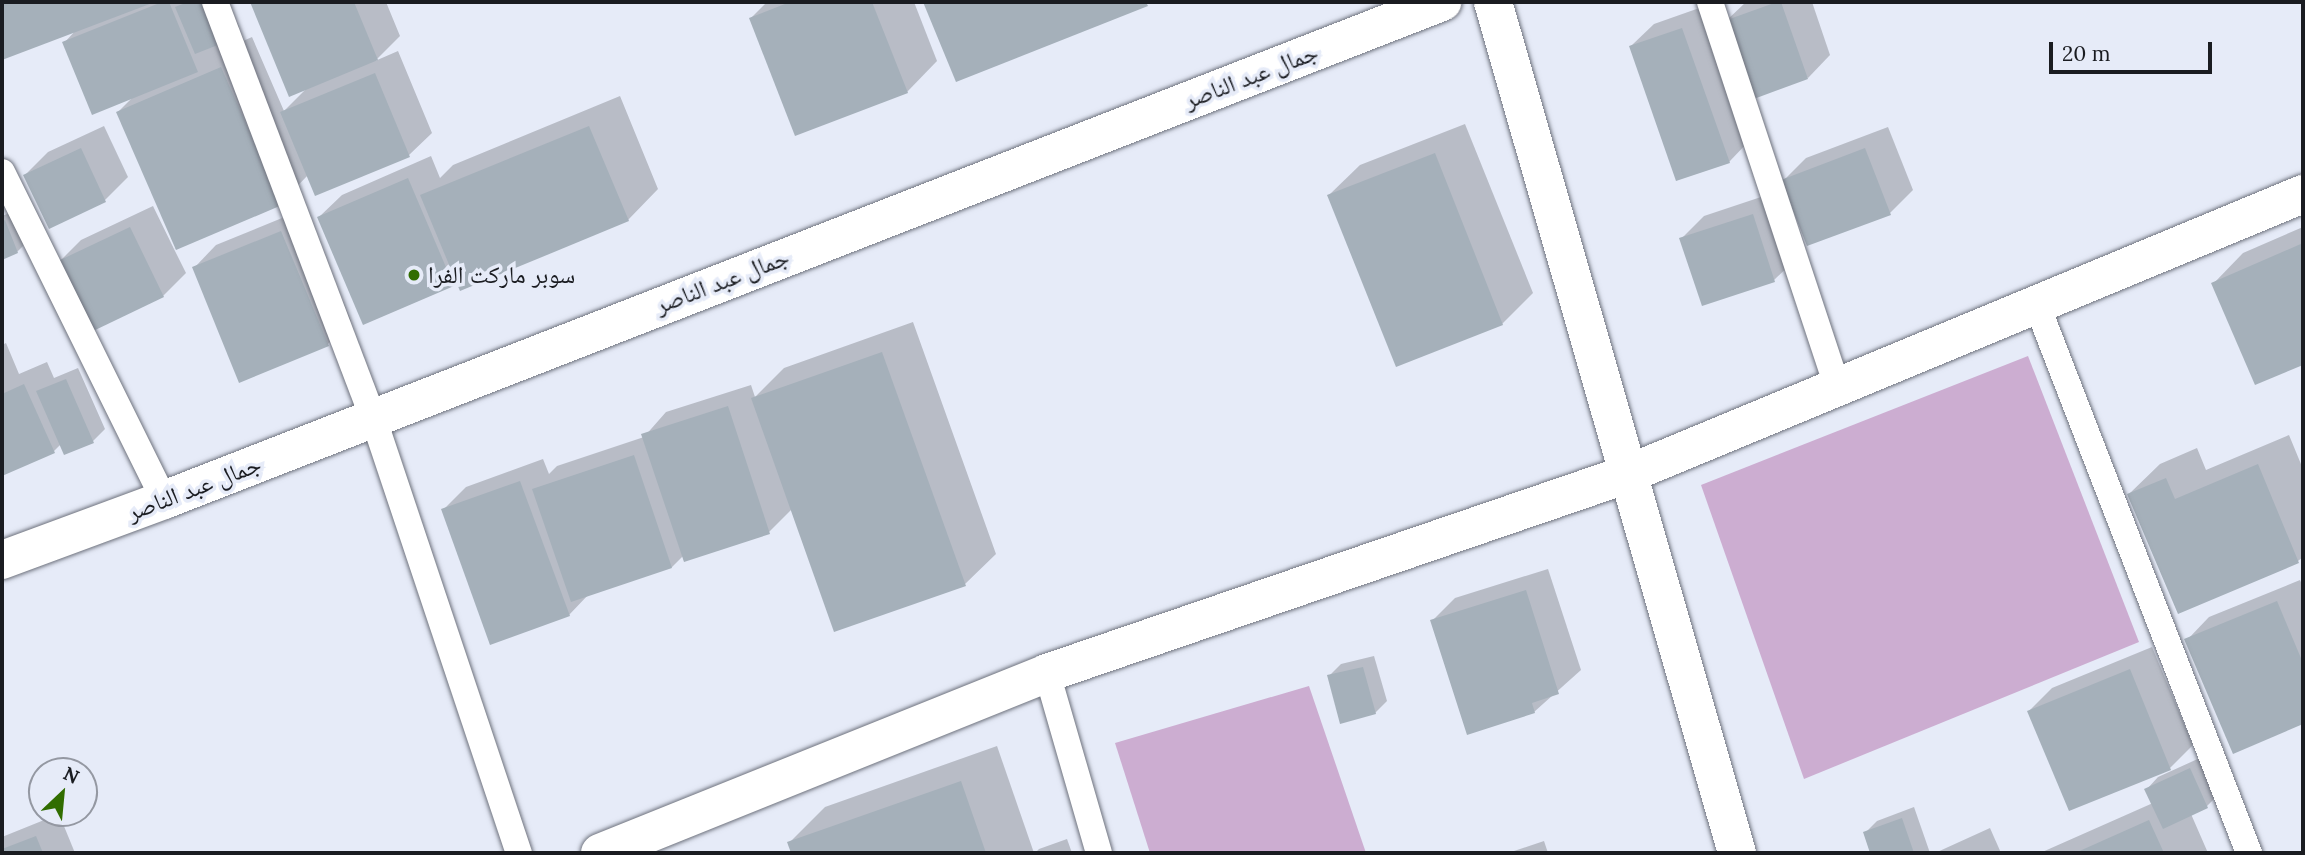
<!DOCTYPE html>
<meta charset="utf-8">
<style>
body{margin:0}
#map{position:relative;width:2305px;height:855px;overflow:hidden;background:#e6ebf8;font-family:Lora,"Noto Naskh Arabic",serif}
div>[style]{position:absolute}
[style*='--x']{left:calc(var(--x)*1px);top:calc(var(--y)*1px);width:calc(var(--w)*1px);rotate:calc(var(--a)*1deg)}
.green>*{inset:0;background:#ccadd1}
.shadow>*{inset:0;background:#0003}
.building>*{inset:0;background:#a5b0ba}
.roads{filter:drop-shadow(0 0 2px #6e727d) drop-shadow(0 0 2px #6e727d)}
.service>*{height:26px;margin:-13px;padding:0 13px;transform-origin:13px;border-radius:13px;background:#fff}
.minor>*{height:38px;margin:-19px;padding:0 19px;transform-origin:19px;border-radius:19px;background:#fff}
.tertiary>*{height:38px;margin:-19px;padding:0 19px;transform-origin:19px;border-radius:19px;background:#fff}
.secondary>*{height:38px;margin:-19px;padding:0 19px;transform-origin:19px;border-radius:19px;background:#fff}
.dots>*{width:19px;height:19px;translate:-50% -50%;box-sizing:border-box;border:4px solid #e6ebf8;border-radius:50%}
span{translate:-50% -50%;white-space:nowrap;text-align:center;line-height:1.15;-webkit-text-stroke:7px #e6ebf8;paint-order:stroke}
.street-label{font-size:24px;color:#1a1c21}
.poi-label{font-size:24px;color:#1a1c21}
.left{translate:0 -50%;text-align:left}
.frame{position:absolute;inset:0;border:4px solid #1a1c21;pointer-events:none}
.north{position:absolute;left:28px;top:757px;width:70px;height:70px;box-sizing:border-box;background:#e6ebf8;border:2px solid #9498a2;border-radius:50%;rotate:26deg;font-size:19px;font-weight:700;line-height:28px;text-align:center;color:#1a1c21}
.north::after{content:'';display:block;margin:auto;width:24px;height:32px;background:#316d00;clip-path:polygon(50% 0,100% 100%,50% 72%,0 100%)}
.scale{position:absolute;left:2049px;top:42px;width:163px;height:32px;box-sizing:border-box;border:4px solid #1a1c21;border-top:0;padding-left:9px;font-size:21px;line-height:24px;white-space:nowrap;color:#1a1c21;-webkit-text-stroke:5px #e6ebf8;paint-order:stroke}
</style>
<div id="map">
<div class="green">
<i style="clip-path:polygon(2028px 356px,2139px 642px,1804px 779px,1701px 485px)"></i>
<i style="clip-path:polygon(1309px 686px,1366px 853px,1150px 853px,1115px 743px)"></i>
</div>
<div class="shadow">
<i style="clip-path:polygon(2px 2px,228px 2px,239px 27px,221px 51px,252px 37px,284px 111px,308px 87px,290px 94px,252px 2px,386px 2px,400px 36px,375px 61px,398px 51px,432px 133px,409px 155px,308px 175px,281px 203px,174px 249px,186px 273px,163px 296px,58px 263px,81px 240px,153px 206px,174px 249px,177px 247px,118px 112px,134px 96px,64px 43px,77px 29px,2px 58px)"></i>
<i style="clip-path:polygon(767px 2px,914px 2px,937px 61px,907px 92px,751px 18px)"></i>
<i style="clip-path:polygon(925px 2px,1149px 2px,957px 80px)"></i>
<i style="clip-path:polygon(1746px 2px,1812px 2px,1830px 55px,1808px 78px,1726px 21px)"></i>
<i style="clip-path:polygon(1705px 6px,1751px 139px,1729px 162px,1631px 46px,1654px 24px)"></i>
<i style="clip-path:polygon(620px 96px,658px 189px,628px 220px,453px 284px,319px 217px,342px 195px,431px 156px,440px 178px,453px 165px)"></i>
<i style="clip-path:polygon(1465px 124px,1533px 293px,1502px 324px,1329px 195px,1360px 165px)"></i>
<i style="clip-path:polygon(104px 126px,128px 177px,105px 200px,50px 227px,25px 175px,48px 152px)"></i>
<i style="clip-path:polygon(1888px 127px,1913px 190px,1890px 213px,1783px 181px,1806px 158px)"></i>
<i style="clip-path:polygon(1776px 192px,1797px 258px,1774px 280px,1681px 239px,1704px 216px)"></i>
<i style="clip-path:polygon(304px 209px,351px 321px,328px 344px,240px 381px,194px 268px,216px 245px)"></i>
<i style="clip-path:polygon(17px 210px,29px 240px,17px 252px,2px 258px,2px 216px)"></i>
<i style="clip-path:polygon(2303px 227px,2303px 363px,2256px 383px,2213px 284px,2243px 253px)"></i>
<i style="clip-path:polygon(913px 322px,996px 554px,965px 584px,836px 630px,792px 509px,769px 532px,685px 560px,684px 555px,672px 567px,589px 594px,569px 615px,443px 510px,466px 487px,543px 459px,549px 474px,557px 466px,644px 437px,666px 412px,751px 385px,755px 397px,784px 368px)"></i>
<i style="clip-path:polygon(6px 343px,19px 374px,47px 362px,54px 378px,78px 368px,105px 429px,93px 441px,61px 444px,54px 451px,2px 474px,2px 345px)"></i>
<i style="clip-path:polygon(2289px 435px,2303px 469px,2303px 557px,2298px 561px,2179px 612px,2129px 494px,2160px 464px,2197px 448px,2206px 470px)"></i>
<i style="clip-path:polygon(1548px 569px,1581px 670px,1534px 712px,1432px 621px,1455px 598px)"></i>
<i style="clip-path:polygon(2300px 580px,2303px 587px,2303px 723px,2234px 752px,2187px 640px,2209px 617px)"></i>
<i style="clip-path:polygon(2152px 647px,2193px 745px,2170px 768px,2029px 711px,2052px 688px)"></i>
<i style="clip-path:polygon(1374px 656px,1387px 701px,1375px 713px,1329px 676px,1341px 664px)"></i>
<i style="clip-path:polygon(997px 746px,1034px 853px,793px 853px,789px 843px,825px 807px)"></i>
<i style="clip-path:polygon(2202px 757px,2219px 794px,2207px 806px,2191px 814px,2208px 853px,2040px 853px,2153px 803px,2147px 789px,2158px 777px)"></i>
<i style="clip-path:polygon(1914px 807px,1930px 853px,1872px 853px,1865px 833px,1877px 821px)"></i>
<i style="clip-path:polygon(59px 814px,75px 853px,2px 853px,2px 837px)"></i>
<i style="clip-path:polygon(1990px 828px,2001px 853px,1935px 853px)"></i>
<i style="clip-path:polygon(1067px 839px,1072px 853px,1035px 853px,1039px 849px)"></i>
<i style="clip-path:polygon(1544px 841px,1548px 853px,1508px 853px)"></i>
</div>
<div class="building">
<i style="clip-path:polygon(2px 2px,155px 2px,2px 60px)"></i>
<i style="clip-path:polygon(162px 2px,169px 2px,198px 72px,92px 115px,62px 42px)"></i>
<i style="clip-path:polygon(188px 2px,212px 2px,228px 41px,195px 54px,175px 7px)"></i>
<i style="clip-path:polygon(250px 2px,354px 2px,378px 60px,289px 97px)"></i>
<i style="clip-path:polygon(790px 2px,872px 2px,908px 93px,795px 136px,749px 18px)"></i>
<i style="clip-path:polygon(923px 2px,1146px 2px,1148px 6px,956px 82px)"></i>
<i style="clip-path:polygon(1777px 2px,1781px 2px,1808px 79px,1751px 100px,1724px 21px)"></i>
<i style="clip-path:polygon(1682px 28px,1730px 163px,1676px 181px,1629px 46px)"></i>
<i style="clip-path:polygon(221px 67px,282px 205px,176px 250px,116px 112px)"></i>
<i style="clip-path:polygon(375px 73px,410px 157px,315px 196px,280px 112px)"></i>
<i style="clip-path:polygon(589px 126px,629px 221px,460px 291px,420px 195px)"></i>
<i style="clip-path:polygon(81px 148px,106px 202px,49px 229px,23px 175px)"></i>
<i style="clip-path:polygon(1865px 148px,1891px 215px,1807px 246px,1781px 180px)"></i>
<i style="clip-path:polygon(1435px 153px,1503px 325px,1396px 367px,1327px 195px)"></i>
<i style="clip-path:polygon(408px 178px,454px 286px,363px 325px,317px 217px)"></i>
<i style="clip-path:polygon(1753px 214px,1775px 282px,1702px 306px,1679px 238px)"></i>
<i style="clip-path:polygon(5px 220px,18px 253px,2px 260px,2px 222px)"></i>
<i style="clip-path:polygon(130px 227px,164px 297px,89px 333px,56px 262px)"></i>
<i style="clip-path:polygon(281px 231px,329px 346px,239px 383px,192px 267px)"></i>
<i style="clip-path:polygon(2303px 243px,2303px 365px,2255px 385px,2211px 283px)"></i>
<i style="clip-path:polygon(882px 352px,966px 586px,834px 632px,751px 398px)"></i>
<i style="clip-path:polygon(66px 379px,94px 443px,64px 455px,36px 391px)"></i>
<i style="clip-path:polygon(24px 384px,55px 453px,2px 476px,2px 394px)"></i>
<i style="clip-path:polygon(728px 406px,770px 534px,684px 562px,641px 434px)"></i>
<i style="clip-path:polygon(634px 455px,672px 568px,571px 602px,532px 489px)"></i>
<i style="clip-path:polygon(2258px 464px,2299px 563px,2178px 614px,2127px 494px,2166px 478px,2175px 499px)"></i>
<i style="clip-path:polygon(520px 481px,570px 616px,490px 645px,441px 509px)"></i>
<i style="clip-path:polygon(1526px 590px,1559px 694px,1532px 703px,1535px 713px,1467px 735px,1430px 620px)"></i>
<i style="clip-path:polygon(2277px 601px,2303px 663px,2303px 724px,2233px 754px,2184px 639px)"></i>
<i style="clip-path:polygon(1363px 667px,1376px 714px,1340px 724px,1327px 675px)"></i>
<i style="clip-path:polygon(2130px 669px,2171px 770px,2069px 811px,2027px 711px)"></i>
<i style="clip-path:polygon(2190px 768px,2208px 808px,2163px 829px,2144px 789px)"></i>
<i style="clip-path:polygon(961px 781px,986px 853px,791px 853px,787px 842px)"></i>
<i style="clip-path:polygon(1902px 818px,1914px 853px,1870px 853px,1863px 832px)"></i>
<i style="clip-path:polygon(2149px 820px,2164px 853px,2075px 853px)"></i>
<i style="clip-path:polygon(36px 836px,43px 853px,2px 853px,2px 849px)"></i>
</div>
<div class="roads">
<div class="service">
<i style="--x:215;--y:2;--w:444;--a:69.2"></i>
<i style="--x:373;--y:417;--w:460;--a:71.5"></i>
<i style="--x:1710;--y:2;--w:405;--a:71.7"></i>
<i style="--x:2;--y:172;--w:366;--a:63.7"></i>
<i style="--x:2037;--y:305;--w:588;--a:68.85"></i>
<i style="--x:1047;--y:673;--w:187;--a:73.9"></i>
</div>
<div class="minor">
<i style="--x:600;--y:853;--w:482;--a:-21.9"></i>
<i style="--x:1047;--y:673;--w:614;--a:-18.91"></i>
<i style="--x:1628;--y:474;--w:731;--a:-22.53"></i>
</div>
<div class="tertiary">
<i style="--x:1493;--y:2;--w:885;--a:74"></i>
</div>
<div class="secondary">
<i style="--x:2;--y:560;--w:173;--a:-20.3"></i>
<i style="--x:164;--y:500;--w:1372;--a:-21.29"></i>
</div>
</div>
<div class="dots">
<i style="left:414px;top:275px;background:#316d00"></i>
</div>
<div class="street-label">
<span style="left:1251px;top:76px;rotate:-21deg">جمال عبد الناصر</span>
<span style="left:722px;top:281px;rotate:-21deg">جمال عبد الناصر</span>
<span style="left:194px;top:488px;rotate:-21deg">جمال عبد الناصر</span>
</div>
<div class="poi-label">
<span class="left" style="left:428px;top:275px">سوبر ماركت الفرا</span>
</div>
<div class="frame"></div>
<div class="north">N</div>
<div class="scale">20 m</div>
</div>
